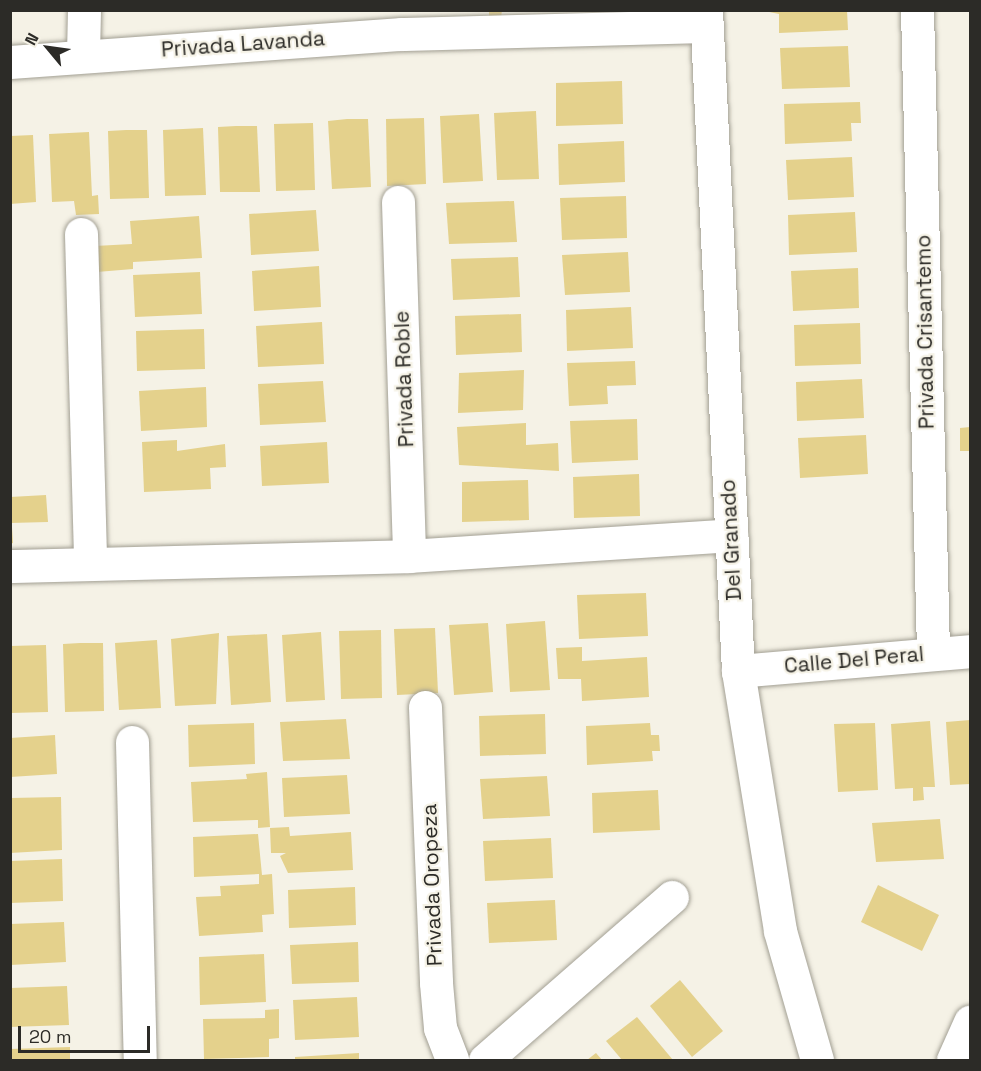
<!DOCTYPE html>
<style>
body{margin:0}
#map{position:relative;width:981px;height:1071px;overflow:hidden;background:#f5f2e6;font-family:"Space Grotesk",sans-serif}
div>[style]{position:absolute}
[style*='--x']{left:calc(var(--x)*1px);top:calc(var(--y)*1px);width:calc(var(--w)*1px);rotate:calc(var(--a)*1deg)}
.building>*{inset:0;background:#e4d18c}
.roads{filter:drop-shadow(0 0 2px #a29f93) drop-shadow(0 0 2px #a29f93)}
.minor>*{height:33px;margin:-16.5px;padding:0 16.5px;transform-origin:16.5px;border-radius:16.5px;background:#fff}
.major>*{height:33px;margin:-16.5px;padding:0 16.5px;transform-origin:16.5px;border-radius:16.5px;background:#fff}
span{translate:-50% -50%;white-space:nowrap;text-align:center;line-height:1.15;-webkit-text-stroke:4.5px #f5f2e6;paint-order:stroke}
.street-label{font-size:21px;color:#2c2b27}
.frame{position:absolute;inset:0;border:12px solid #2c2b27;pointer-events:none}
.north{position:absolute;left:18px;top:18px;width:60px;height:60px;-webkit-text-stroke:4px #f5f2e6;paint-order:stroke;rotate:299deg;font-size:16px;font-weight:700;line-height:24px;text-align:center;color:#2c2b27}
.north::after{content:'';display:block;margin:auto;width:21px;height:27px;background:#2c2b27;clip-path:polygon(50% 0,100% 100%,50% 72%,0 100%)}
.scale{position:absolute;left:18px;top:1026px;width:132px;height:27px;box-sizing:border-box;border:3px solid #2c2b27;border-top:0;padding-left:8px;font-size:18px;line-height:21px;white-space:nowrap;color:#2c2b27;-webkit-text-stroke:4px #f5f2e6;paint-order:stroke}
</style>
<div id="map">
<div class="building">
<i style="clip-path:polygon(489px 10px,502px 10px,501px 18px,489px 18px)"></i>
<i style="clip-path:polygon(760px 10px,847px 10px,848px 30px,779px 33px,779px 14px)"></i>
<i style="clip-path:polygon(848px 46px,850px 87px,782px 89px,780px 48px)"></i>
<i style="clip-path:polygon(622px 81px,623px 124px,556px 126px,556px 83px)"></i>
<i style="clip-path:polygon(860px 102px,861px 123px,851px 123px,852px 141px,785px 144px,784px 104px)"></i>
<i style="clip-path:polygon(536px 111px,539px 179px,497px 180px,494px 113px)"></i>
<i style="clip-path:polygon(479px 114px,483px 181px,443px 183px,440px 116px)"></i>
<i style="clip-path:polygon(424px 118px,426px 184px,387px 186px,386px 119px)"></i>
<i style="clip-path:polygon(347px 119px,368px 119px,371px 187px,332px 189px,328px 121px)"></i>
<i style="clip-path:polygon(313px 123px,315px 190px,276px 191px,274px 124px)"></i>
<i style="clip-path:polygon(236px 126px,257px 126px,260px 192px,220px 192px,218px 127px)"></i>
<i style="clip-path:polygon(203px 128px,206px 195px,165px 196px,163px 130px)"></i>
<i style="clip-path:polygon(126px 130px,147px 130px,149px 198px,110px 199px,108px 131px)"></i>
<i style="clip-path:polygon(89px 132px,92px 196px,98px 195px,99px 214px,76px 215px,74px 201px,52px 202px,49px 134px)"></i>
<i style="clip-path:polygon(33px 135px,36px 202px,10px 204px,10px 136px)"></i>
<i style="clip-path:polygon(624px 141px,625px 182px,559px 185px,558px 144px)"></i>
<i style="clip-path:polygon(852px 157px,854px 197px,788px 200px,786px 160px)"></i>
<i style="clip-path:polygon(626px 196px,627px 238px,562px 240px,560px 198px)"></i>
<i style="clip-path:polygon(514px 201px,517px 242px,449px 244px,446px 203px)"></i>
<i style="clip-path:polygon(316px 210px,319px 251px,251px 255px,249px 214px)"></i>
<i style="clip-path:polygon(855px 212px,857px 252px,789px 255px,788px 215px)"></i>
<i style="clip-path:polygon(199px 216px,202px 258px,133px 262px,133px 269px,97px 272px,95px 246px,132px 244px,130px 221px)"></i>
<i style="clip-path:polygon(628px 252px,630px 292px,565px 295px,562px 255px)"></i>
<i style="clip-path:polygon(518px 257px,520px 297px,453px 300px,451px 259px)"></i>
<i style="clip-path:polygon(319px 266px,321px 307px,254px 311px,252px 271px)"></i>
<i style="clip-path:polygon(858px 268px,859px 308px,793px 311px,791px 271px)"></i>
<i style="clip-path:polygon(200px 272px,202px 314px,135px 317px,133px 275px)"></i>
<i style="clip-path:polygon(631px 307px,633px 348px,567px 351px,566px 310px)"></i>
<i style="clip-path:polygon(521px 314px,522px 352px,456px 355px,455px 316px)"></i>
<i style="clip-path:polygon(322px 322px,324px 364px,258px 367px,256px 326px)"></i>
<i style="clip-path:polygon(860px 323px,861px 364px,795px 366px,794px 325px)"></i>
<i style="clip-path:polygon(204px 329px,205px 369px,137px 371px,136px 331px)"></i>
<i style="clip-path:polygon(635px 361px,636px 385px,607px 386px,608px 404px,569px 406px,567px 363px)"></i>
<i style="clip-path:polygon(524px 370px,523px 410px,458px 413px,459px 373px)"></i>
<i style="clip-path:polygon(862px 379px,864px 418px,797px 421px,796px 382px)"></i>
<i style="clip-path:polygon(323px 381px,326px 422px,260px 425px,258px 384px)"></i>
<i style="clip-path:polygon(206px 387px,207px 427px,141px 431px,139px 391px)"></i>
<i style="clip-path:polygon(637px 419px,638px 460px,572px 463px,570px 421px)"></i>
<i style="clip-path:polygon(526px 423px,526px 445px,558px 443px,559px 471px,459px 465px,457px 427px)"></i>
<i style="clip-path:polygon(970px 427px,970px 451px,960px 451px,960px 428px)"></i>
<i style="clip-path:polygon(866px 435px,868px 474px,800px 478px,798px 438px)"></i>
<i style="clip-path:polygon(177px 440px,177px 451px,225px 444px,226px 467px,210px 468px,211px 489px,144px 492px,142px 442px)"></i>
<i style="clip-path:polygon(327px 442px,329px 483px,262px 486px,260px 446px)"></i>
<i style="clip-path:polygon(639px 474px,640px 516px,574px 518px,573px 477px)"></i>
<i style="clip-path:polygon(528px 480px,529px 520px,462px 522px,462px 482px)"></i>
<i style="clip-path:polygon(46px 495px,48px 522px,10px 523px,10px 497px)"></i>
<i style="clip-path:polygon(10px 527px,12px 527px,13px 543px,10px 544px)"></i>
<i style="clip-path:polygon(646px 593px,648px 636px,579px 639px,577px 595px)"></i>
<i style="clip-path:polygon(545px 621px,550px 690px,510px 692px,506px 624px)"></i>
<i style="clip-path:polygon(488px 623px,493px 692px,454px 695px,449px 625px)"></i>
<i style="clip-path:polygon(435px 628px,438px 693px,397px 695px,394px 629px)"></i>
<i style="clip-path:polygon(381px 630px,382px 698px,341px 699px,339px 631px)"></i>
<i style="clip-path:polygon(321px 632px,325px 700px,286px 702px,282px 635px)"></i>
<i style="clip-path:polygon(219px 633px,216px 704px,175px 706px,171px 639px)"></i>
<i style="clip-path:polygon(267px 634px,271px 702px,231px 705px,227px 636px)"></i>
<i style="clip-path:polygon(157px 640px,161px 708px,119px 710px,115px 643px)"></i>
<i style="clip-path:polygon(80px 643px,103px 643px,104px 711px,65px 712px,63px 644px)"></i>
<i style="clip-path:polygon(46px 645px,48px 712px,10px 713px,10px 646px)"></i>
<i style="clip-path:polygon(582px 647px,582px 661px,647px 657px,649px 697px,582px 701px,581px 679px,558px 679px,556px 648px)"></i>
<i style="clip-path:polygon(545px 714px,546px 754px,480px 756px,479px 716px)"></i>
<i style="clip-path:polygon(346px 719px,350px 759px,283px 761px,280px 722px)"></i>
<i style="clip-path:polygon(970px 720px,970px 784px,950px 785px,946px 722px)"></i>
<i style="clip-path:polygon(930px 721px,935px 787px,923px 787px,924px 800px,913px 801px,913px 788px,895px 789px,891px 724px)"></i>
<i style="clip-path:polygon(254px 723px,255px 764px,189px 767px,188px 725px)"></i>
<i style="clip-path:polygon(650px 723px,651px 735px,659px 735px,660px 751px,652px 751px,653px 761px,587px 765px,586px 726px)"></i>
<i style="clip-path:polygon(875px 723px,878px 790px,838px 792px,834px 724px)"></i>
<i style="clip-path:polygon(55px 735px,57px 774px,10px 777px,10px 738px)"></i>
<i style="clip-path:polygon(267px 772px,270px 827px,258px 828px,258px 820px,193px 822px,191px 782px,247px 779px,246px 774px)"></i>
<i style="clip-path:polygon(347px 775px,350px 814px,284px 817px,282px 778px)"></i>
<i style="clip-path:polygon(547px 776px,550px 816px,483px 819px,480px 779px)"></i>
<i style="clip-path:polygon(658px 790px,660px 830px,593px 833px,592px 793px)"></i>
<i style="clip-path:polygon(61px 797px,62px 850px,10px 853px,10px 798px)"></i>
<i style="clip-path:polygon(940px 819px,944px 859px,876px 862px,872px 823px)"></i>
<i style="clip-path:polygon(289px 827px,290px 836px,351px 832px,353px 870px,288px 873px,280px 856px,286px 853px,271px 853px,270px 828px)"></i>
<i style="clip-path:polygon(258px 834px,262px 875px,272px 874px,274px 914px,262px 915px,263px 932px,199px 936px,196px 897px,221px 896px,220px 886px,259px 884px,259px 874px,194px 877px,193px 837px)"></i>
<i style="clip-path:polygon(551px 838px,553px 878px,485px 881px,483px 841px)"></i>
<i style="clip-path:polygon(62px 859px,63px 901px,10px 903px,10px 861px)"></i>
<i style="clip-path:polygon(878px 885px,939px 915px,922px 951px,861px 922px)"></i>
<i style="clip-path:polygon(355px 887px,356px 925px,289px 928px,288px 890px)"></i>
<i style="clip-path:polygon(555px 900px,557px 940px,489px 943px,487px 903px)"></i>
<i style="clip-path:polygon(64px 922px,66px 962px,10px 965px,10px 924px)"></i>
<i style="clip-path:polygon(358px 942px,359px 982px,292px 984px,290px 945px)"></i>
<i style="clip-path:polygon(264px 954px,266px 1002px,200px 1005px,199px 957px)"></i>
<i style="clip-path:polygon(680px 980px,723px 1031px,692px 1057px,650px 1006px)"></i>
<i style="clip-path:polygon(67px 986px,69px 1025px,10px 1027px,10px 988px)"></i>
<i style="clip-path:polygon(357px 997px,359px 1037px,295px 1040px,293px 1000px)"></i>
<i style="clip-path:polygon(279px 1009px,279px 1038px,269px 1039px,269px 1057px,204px 1059px,203px 1019px,265px 1018px,265px 1010px)"></i>
<i style="clip-path:polygon(637px 1017px,673px 1060px,622px 1060px,606px 1041px)"></i>
<i style="clip-path:polygon(70px 1047px,70px 1060px,10px 1060px,10px 1049px)"></i>
<i style="clip-path:polygon(359px 1053px,359px 1060px,295px 1060px,295px 1057px)"></i>
<i style="clip-path:polygon(596px 1053px,602px 1060px,587px 1060px)"></i>
</div>
<div class="roads">
<div class="minor">
<i style="--x:917;--y:10;--w:643;--a:88.57"></i>
<i style="--x:83;--y:54;--w:44;--a:-88.7"></i>
<i style="--x:10;--y:62;--w:393;--a:-4.1"></i>
<i style="--x:402;--y:34;--w:305;--a:-1.5"></i>
<i style="--x:398;--y:202;--w:354;--a:88.2"></i>
<i style="--x:81;--y:234;--w:328;--a:88.4"></i>
<i style="--x:10;--y:566;--w:399;--a:-1.4"></i>
<i style="--x:409;--y:556;--w:323;--a:-3.7"></i>
<i style="--x:738;--y:671;--w:233;--a:-4.9"></i>
<i style="--x:425;--y:707;--w:276;--a:87.7"></i>
<i style="--x:436;--y:983;--w:45;--a:84.9"></i>
<i style="--x:440;--y:1028;--w:34;--a:69"></i>
<i style="--x:132;--y:742;--w:318;--a:88.6"></i>
<i style="--x:485;--y:1060;--w:248;--a:-41.1"></i>
<i style="--x:953;--y:1060;--w:42;--a:-65.9"></i>
</div>
<div class="major">
<i style="--x:706;--y:10;--w:662;--a:87.23"></i>
<i style="--x:738;--y:671;--w:263;--a:80.8"></i>
<i style="--x:780;--y:931;--w:134;--a:74"></i>
</div>
</div>
<div class="street-label">
<span style="left:243px;top:44px;rotate:-4deg">Privada Lavanda</span>
<span style="left:925px;top:332px;rotate:-91deg">Privada Crisantemo</span>
<span style="left:404px;top:379px;rotate:-92deg">Privada Roble</span>
<span style="left:731px;top:540px;rotate:-93deg">Del Granado</span>
<span style="left:854px;top:660px;rotate:-5deg">Calle Del Peral</span>
<span style="left:432px;top:885px;rotate:-92deg">Privada Oropeza</span>
</div>
<div class="frame"></div>
<div class="north">N</div>
<div class="scale">20 m</div>
</div>
